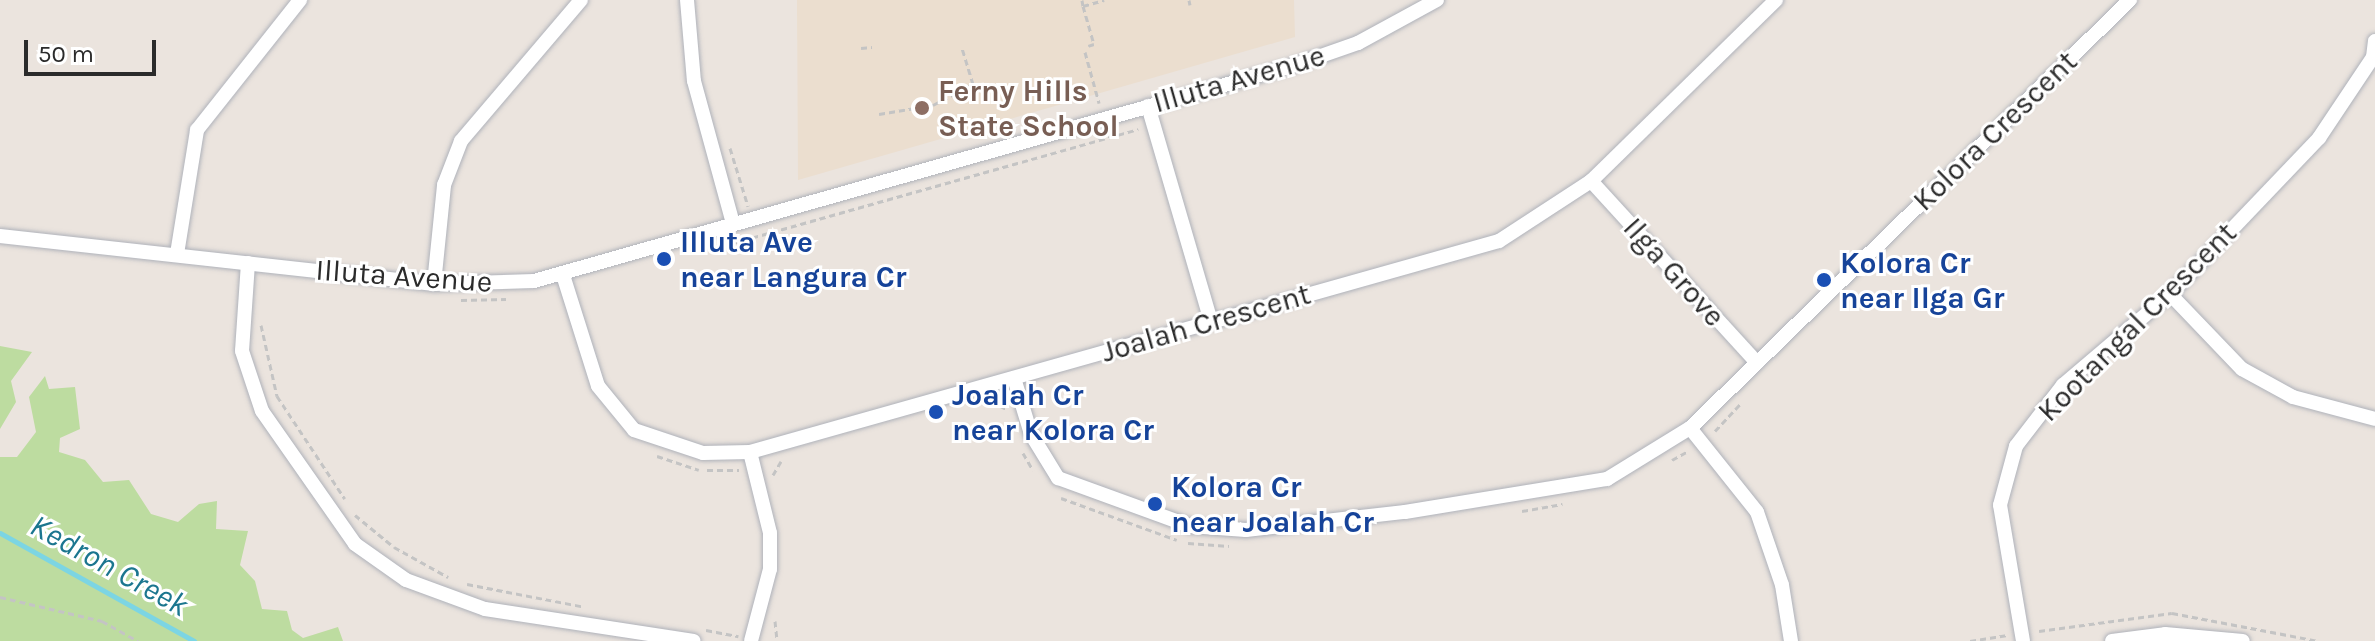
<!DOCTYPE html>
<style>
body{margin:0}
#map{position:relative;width:2375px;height:641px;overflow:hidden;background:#ebe4de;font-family:Karla,sans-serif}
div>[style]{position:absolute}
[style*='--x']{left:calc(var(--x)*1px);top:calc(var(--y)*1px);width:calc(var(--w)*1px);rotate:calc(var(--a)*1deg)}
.education>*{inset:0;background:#ebdecf}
.green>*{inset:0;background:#bddca0}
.stream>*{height:5px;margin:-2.5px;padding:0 2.5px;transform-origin:2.5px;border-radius:2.5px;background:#7cd5e3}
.path>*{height:3px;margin-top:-1.5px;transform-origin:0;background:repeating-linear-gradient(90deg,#c4c4c4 0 6px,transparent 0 10px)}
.roads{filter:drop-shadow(0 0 2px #afb2ba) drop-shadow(0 0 2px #afb2ba)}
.street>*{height:14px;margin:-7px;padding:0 7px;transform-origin:7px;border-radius:7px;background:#fff}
.dots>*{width:22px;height:22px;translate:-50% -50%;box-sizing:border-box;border:4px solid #fff;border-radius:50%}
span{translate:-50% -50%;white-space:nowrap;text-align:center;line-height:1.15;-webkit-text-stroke:6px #fff;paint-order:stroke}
.street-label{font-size:30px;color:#2b2b2b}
.education-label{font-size:30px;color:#785e54;font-weight:700}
.left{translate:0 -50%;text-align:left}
.transit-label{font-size:30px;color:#164399;font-weight:700}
.water-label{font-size:32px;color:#1b768f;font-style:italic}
.scale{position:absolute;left:24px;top:40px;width:132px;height:36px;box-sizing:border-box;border:4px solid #2b2b2b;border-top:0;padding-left:10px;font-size:24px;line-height:28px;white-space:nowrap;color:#2b2b2b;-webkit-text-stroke:6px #fff;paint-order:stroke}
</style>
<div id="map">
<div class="education">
<i style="clip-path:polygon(797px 0,1294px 0,1295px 37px,798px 180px)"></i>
</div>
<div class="green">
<i style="clip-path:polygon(0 346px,32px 352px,11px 381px,16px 402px,0 429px)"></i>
<i style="clip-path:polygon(45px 376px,49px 389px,75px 387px,80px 429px,60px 438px,59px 452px,85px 460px,103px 482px,129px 480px,151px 514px,178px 522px,199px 504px,217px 501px,216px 529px,248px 531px,240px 565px,255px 581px,262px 609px,287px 611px,292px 630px,303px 638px,338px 627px,343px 641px,0 641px,0 457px,17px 457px,36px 432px,29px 397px)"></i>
</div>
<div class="stream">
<i style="--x:0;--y:533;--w:222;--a:29.1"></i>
</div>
<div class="path">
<i style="--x:1082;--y:0;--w:6;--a:81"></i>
<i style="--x:1083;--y:6;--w:22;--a:-16"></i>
<i style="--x:1189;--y:0;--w:5;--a:79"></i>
<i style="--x:1083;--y:6;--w:40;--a:74"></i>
<i style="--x:1094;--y:44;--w:6;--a:162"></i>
<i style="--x:861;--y:48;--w:11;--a:-5"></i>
<i style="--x:1085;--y:52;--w:53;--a:74.6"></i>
<i style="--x:879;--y:114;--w:55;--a:-9.5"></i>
<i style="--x:933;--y:105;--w:45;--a:-27.7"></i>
<i style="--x:973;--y:84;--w:37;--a:-107"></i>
<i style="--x:730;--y:148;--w:61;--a:72.8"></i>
<i style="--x:733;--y:243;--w:421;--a:-15.7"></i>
<i style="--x:461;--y:300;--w:45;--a:-1.3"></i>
<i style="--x:261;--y:325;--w:73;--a:77.3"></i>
<i style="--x:277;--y:396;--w:123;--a:56.6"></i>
<i style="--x:991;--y:401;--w:17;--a:28"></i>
<i style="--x:1715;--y:431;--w:37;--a:-47"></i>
<i style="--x:1023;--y:453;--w:20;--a:60"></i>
<i style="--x:657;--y:456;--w:44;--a:18.4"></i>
<i style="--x:1672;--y:460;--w:18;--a:-29"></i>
<i style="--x:707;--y:470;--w:32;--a:0"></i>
<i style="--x:773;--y:475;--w:16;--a:-60"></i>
<i style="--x:1061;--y:498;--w:123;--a:19.9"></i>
<i style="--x:1522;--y:511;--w:41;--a:-9.9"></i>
<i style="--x:355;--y:515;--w:50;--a:39.4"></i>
<i style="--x:394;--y:547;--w:62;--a:29.1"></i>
<i style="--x:1188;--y:543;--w:41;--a:4.2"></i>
<i style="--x:467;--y:584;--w:120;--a:11"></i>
<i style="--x:0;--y:597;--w:105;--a:13.2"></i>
<i style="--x:102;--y:621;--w:41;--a:29.1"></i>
<i style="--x:775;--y:621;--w:20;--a:84"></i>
<i style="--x:706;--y:630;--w:33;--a:11"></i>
<i style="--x:2039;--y:631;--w:134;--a:-7.7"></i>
<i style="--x:2172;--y:613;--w:150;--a:10.8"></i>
<i style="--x:1970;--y:641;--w:38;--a:-9"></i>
</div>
<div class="roads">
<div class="street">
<i style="--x:687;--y:0;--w:81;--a:85.1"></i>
<i style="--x:694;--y:81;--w:148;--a:74.7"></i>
<i style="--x:1148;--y:106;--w:224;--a:73.7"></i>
<i style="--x:1591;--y:181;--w:246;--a:47.6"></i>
<i style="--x:0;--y:236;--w:437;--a:6.3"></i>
<i style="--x:434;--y:284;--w:100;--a:-1.7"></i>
<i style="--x:534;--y:281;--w:791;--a:-15.85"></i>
<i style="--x:1295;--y:65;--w:67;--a:-19.2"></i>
<i style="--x:1358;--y:43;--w:90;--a:-28.6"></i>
<i style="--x:177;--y:254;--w:126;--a:-80.8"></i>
<i style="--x:197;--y:130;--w:166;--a:-51.6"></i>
<i style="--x:248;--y:263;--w:88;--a:93.9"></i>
<i style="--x:242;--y:351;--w:63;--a:71.6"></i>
<i style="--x:262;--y:411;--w:162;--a:55"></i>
<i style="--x:355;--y:544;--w:62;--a:35.2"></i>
<i style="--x:406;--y:580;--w:84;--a:20.2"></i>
<i style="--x:485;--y:609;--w:211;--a:8.7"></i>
<i style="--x:563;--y:275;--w:116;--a:72.5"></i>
<i style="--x:598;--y:386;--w:57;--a:50.7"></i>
<i style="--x:634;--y:430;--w:73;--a:18.4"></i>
<i style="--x:703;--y:453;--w:47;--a:-1.2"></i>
<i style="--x:750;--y:452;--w:778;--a:-15.73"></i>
<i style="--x:1499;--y:241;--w:110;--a:-33.1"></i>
<i style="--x:1591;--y:181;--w:259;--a:-44.4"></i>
<i style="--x:434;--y:284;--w:100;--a:-84.2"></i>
<i style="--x:444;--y:185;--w:47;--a:-68.9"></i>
<i style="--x:461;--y:141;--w:185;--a:-49.6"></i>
<i style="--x:2170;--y:294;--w:104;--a:46.2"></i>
<i style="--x:2242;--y:369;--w:58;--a:28.8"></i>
<i style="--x:2293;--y:397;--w:85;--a:15"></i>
<i style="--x:1014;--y:378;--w:59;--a:73.1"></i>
<i style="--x:1031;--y:434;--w:52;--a:58.5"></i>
<i style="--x:1058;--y:478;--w:140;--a:20"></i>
<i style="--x:1190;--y:526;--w:56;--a:4.1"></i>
<i style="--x:1246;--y:530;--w:160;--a:-6.5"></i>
<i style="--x:1405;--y:512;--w:205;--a:-9.3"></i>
<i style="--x:1607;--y:479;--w:97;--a:-31.6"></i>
<i style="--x:1690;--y:428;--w:614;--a:-44.21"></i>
<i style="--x:1690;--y:428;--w:107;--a:51.4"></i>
<i style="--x:1757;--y:512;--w:77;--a:71.1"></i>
<i style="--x:1782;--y:585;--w:57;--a:80.9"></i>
<i style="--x:750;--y:452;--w:83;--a:76.1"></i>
<i style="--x:770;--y:533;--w:36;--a:90"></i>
<i style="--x:770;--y:569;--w:74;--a:104.8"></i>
<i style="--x:2023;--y:641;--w:138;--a:-99.6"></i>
<i style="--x:2000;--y:505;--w:61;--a:-74.8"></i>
<i style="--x:2016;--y:446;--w:77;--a:-52.4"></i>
<i style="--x:2063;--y:385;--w:140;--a:-40.4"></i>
<i style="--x:2170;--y:294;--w:216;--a:-46.3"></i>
<i style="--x:2319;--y:138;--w:97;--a:-56.3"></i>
<i style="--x:2373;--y:57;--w:16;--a:-83"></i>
<i style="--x:2112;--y:641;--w:53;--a:-7.5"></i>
<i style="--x:2165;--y:634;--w:78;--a:5.1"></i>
</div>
</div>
<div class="dots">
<i style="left:922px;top:108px;background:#8d6e63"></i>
<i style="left:664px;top:259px;background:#1a4fb4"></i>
<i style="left:1824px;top:280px;background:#1a4fb4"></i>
<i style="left:936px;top:412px;background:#1a4fb4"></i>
<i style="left:1155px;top:504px;background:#1a4fb4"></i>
</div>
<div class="street-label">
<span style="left:1239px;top:79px;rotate:-16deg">Illuta Avenue</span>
<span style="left:1995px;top:131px;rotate:-44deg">Kolora Crescent</span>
<span style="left:1674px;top:272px;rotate:48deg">Ilga Grove</span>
<span style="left:404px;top:276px;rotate:4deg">Illuta Avenue</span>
<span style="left:2137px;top:322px;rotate:-45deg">Kootangal Crescent</span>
<span style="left:1206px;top:323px;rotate:-16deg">Joalah Crescent</span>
</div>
<div class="education-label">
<span class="left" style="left:938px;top:108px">Ferny Hills<br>State School</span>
</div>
<div class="transit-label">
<span class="left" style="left:680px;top:259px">Illuta Ave<br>near Langura Cr</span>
<span class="left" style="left:1840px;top:280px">Kolora Cr<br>near Ilga Gr</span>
<span class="left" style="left:952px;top:412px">Joalah Cr<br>near Kolora Cr</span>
<span class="left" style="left:1171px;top:504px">Kolora Cr<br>near Joalah Cr</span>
</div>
<div class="water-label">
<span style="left:109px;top:566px;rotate:29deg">Kedron Creek</span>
</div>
<div class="scale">50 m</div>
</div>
